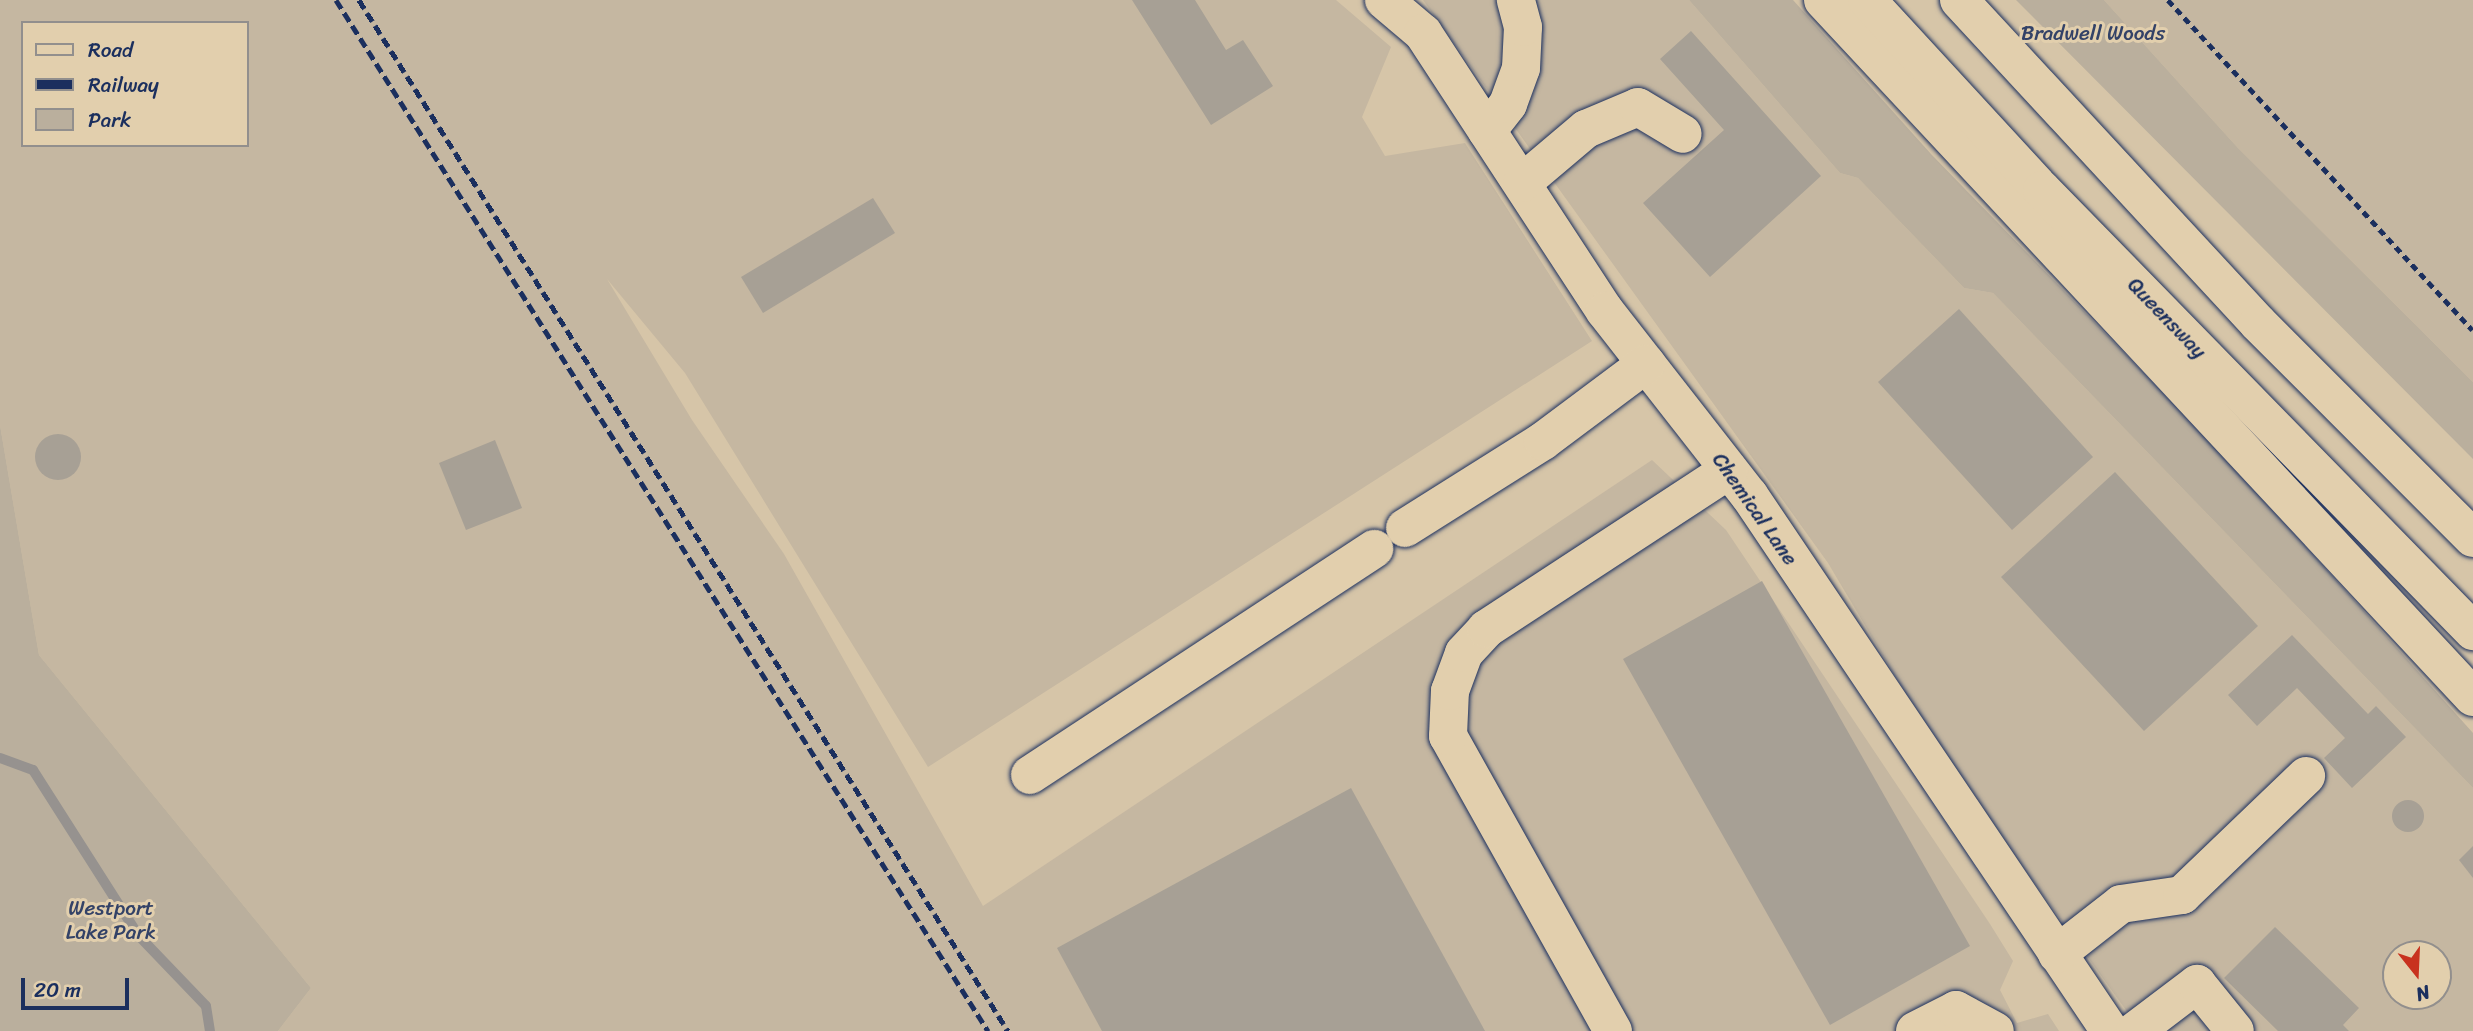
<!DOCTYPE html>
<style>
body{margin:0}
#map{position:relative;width:2473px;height:1031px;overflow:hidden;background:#d6c5a8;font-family:Sriracha,sans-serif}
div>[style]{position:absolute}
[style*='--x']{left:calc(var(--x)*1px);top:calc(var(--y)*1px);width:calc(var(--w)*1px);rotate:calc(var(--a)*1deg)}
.built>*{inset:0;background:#c5b7a1}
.green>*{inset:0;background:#baaf9d}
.stream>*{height:10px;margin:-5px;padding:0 5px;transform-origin:5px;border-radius:5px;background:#96928f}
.building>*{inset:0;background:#a7a095}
.round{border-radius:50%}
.path>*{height:4.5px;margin-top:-2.25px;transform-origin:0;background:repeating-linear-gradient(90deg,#1b2f5e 0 7px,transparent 0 12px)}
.roads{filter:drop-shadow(0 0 2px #1b2f5e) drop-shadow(0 0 2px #1b2f5e)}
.minor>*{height:38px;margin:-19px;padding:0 19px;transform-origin:19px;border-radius:19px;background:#e2cfad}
.highway>*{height:38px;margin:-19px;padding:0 19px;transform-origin:19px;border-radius:19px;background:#e2cfad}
.rail>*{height:5px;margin-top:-2.5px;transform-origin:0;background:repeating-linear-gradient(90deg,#1b2f5e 0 10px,transparent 0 15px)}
span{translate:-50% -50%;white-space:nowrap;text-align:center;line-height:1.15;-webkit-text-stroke:6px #e2cfad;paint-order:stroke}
.park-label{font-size:21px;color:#334267}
.street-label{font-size:21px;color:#1b2f5e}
.legend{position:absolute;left:21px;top:21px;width:228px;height:126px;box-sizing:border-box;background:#e2cfad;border:2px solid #928f8d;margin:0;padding:9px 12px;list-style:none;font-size:21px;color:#1b2f5e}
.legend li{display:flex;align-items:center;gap:14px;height:35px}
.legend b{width:35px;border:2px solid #928f8d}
.north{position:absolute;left:2382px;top:940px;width:70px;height:70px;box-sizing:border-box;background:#e2cfad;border:2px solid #928f8d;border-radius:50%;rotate:162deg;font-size:19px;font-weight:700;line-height:28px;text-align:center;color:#1b2f5e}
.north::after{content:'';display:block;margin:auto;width:24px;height:32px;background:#c8321e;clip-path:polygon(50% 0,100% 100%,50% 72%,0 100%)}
.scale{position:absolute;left:21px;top:978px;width:108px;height:32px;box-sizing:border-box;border:4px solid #1b2f5e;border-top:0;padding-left:9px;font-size:21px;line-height:24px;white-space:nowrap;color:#1b2f5e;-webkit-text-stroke:5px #e2cfad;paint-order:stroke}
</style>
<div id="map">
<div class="built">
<i style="clip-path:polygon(evenodd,0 0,1336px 0,1391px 47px,1362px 117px,1385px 156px,1465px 143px,1592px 341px,928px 767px,685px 373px,607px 279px,692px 420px,784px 554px,983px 906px,1652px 460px,1726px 530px,1990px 924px,2013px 961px,2000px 990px,2017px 1023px,2048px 1014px,2059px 1031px,278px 1031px,311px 988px,39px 655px,0 425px,0 0,23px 23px,247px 23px,247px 145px,23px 145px,23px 23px)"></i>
<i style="clip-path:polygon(evenodd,1423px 0,1689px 0,1840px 173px,1858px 178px,1964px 288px,1993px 293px,2473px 788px,2473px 1031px,2141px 1031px,1942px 755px,1828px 563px,1423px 0,2396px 954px,2438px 954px,2438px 996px,2396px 996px,2396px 954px)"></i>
<i style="clip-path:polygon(2104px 0,2473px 0,2473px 382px,2238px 148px)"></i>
</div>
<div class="green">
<i style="clip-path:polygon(1689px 0,1793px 0,1931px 154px,2233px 465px,2473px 733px,2473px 788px,1993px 293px,1964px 288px,1858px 178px,1840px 173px)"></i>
<i style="clip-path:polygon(2016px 0,2104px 0,2238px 148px,2473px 382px,2473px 459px)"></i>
<i style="clip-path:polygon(0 425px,39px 655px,311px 988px,278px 1031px,0 1031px)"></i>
</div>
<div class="stream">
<i style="--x:0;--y:758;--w:35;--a:20"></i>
<i style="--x:33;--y:770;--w:196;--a:57.5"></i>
<i style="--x:138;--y:935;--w:98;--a:46.2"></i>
<i style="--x:206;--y:1006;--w:25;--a:81"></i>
</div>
<div class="building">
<i style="clip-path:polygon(1132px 0,1195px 0,1226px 50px,1243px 40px,1273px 86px,1211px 125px)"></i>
<i style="clip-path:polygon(1691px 31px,1821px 176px,1710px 277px,1643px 203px,1724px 130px,1660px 59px)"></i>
<i style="clip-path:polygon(873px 198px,895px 233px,763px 313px,741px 277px)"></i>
<i style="clip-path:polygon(1959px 309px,2093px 457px,2012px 530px,1878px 382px)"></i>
<i class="round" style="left:35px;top:434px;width:46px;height:46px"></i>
<i style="clip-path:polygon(495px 440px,522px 508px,466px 530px,439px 463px)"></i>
<i style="clip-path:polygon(2115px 472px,2258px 626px,2144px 731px,2001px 577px)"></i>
<i style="clip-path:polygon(1762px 581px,1970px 946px,1830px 1025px,1623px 659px)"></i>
<i style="clip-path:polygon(2292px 635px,2368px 714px,2376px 706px,2406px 737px,2352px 788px,2324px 758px,2345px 738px,2297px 688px,2257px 726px,2228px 695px)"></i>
<i style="clip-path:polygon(1351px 788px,1485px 1031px,1102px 1031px,1057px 948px)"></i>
<i class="round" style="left:2392px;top:800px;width:32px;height:32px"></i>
<i style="clip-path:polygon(2473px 846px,2473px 878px,2459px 860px)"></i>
<i style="clip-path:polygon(2275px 927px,2359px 1008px,2343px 1025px,2349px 1031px,2278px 1031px,2224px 978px)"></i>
</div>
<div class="path">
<i style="--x:2168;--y:0;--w:449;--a:47.3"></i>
</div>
<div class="roads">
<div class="minor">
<i style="--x:1384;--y:0;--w:51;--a:40.2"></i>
<i style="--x:1423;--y:33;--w:332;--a:56.8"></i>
<i style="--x:1605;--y:311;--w:234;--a:52"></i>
<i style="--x:1749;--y:495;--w:646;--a:56.04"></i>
<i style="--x:1487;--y:131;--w:34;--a:-52"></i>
<i style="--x:1508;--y:104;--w:38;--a:-70"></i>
<i style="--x:1521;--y:68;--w:41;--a:-87.2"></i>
<i style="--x:1523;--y:27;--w:28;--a:-105"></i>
<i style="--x:1522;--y:183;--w:84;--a:-40.2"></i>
<i style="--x:1586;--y:129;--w:56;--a:-22.9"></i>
<i style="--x:1638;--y:107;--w:52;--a:31"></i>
<i style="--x:1405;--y:528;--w:163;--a:-32.2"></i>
<i style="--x:1543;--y:441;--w:129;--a:-36.8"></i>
<i style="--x:1030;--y:775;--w:412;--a:-33.3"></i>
<i style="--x:2057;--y:954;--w:81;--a:-38"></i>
<i style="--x:2121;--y:904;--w:62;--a:-8.4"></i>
<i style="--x:2182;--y:895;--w:172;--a:-43.8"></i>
<i style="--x:1613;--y:1031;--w:338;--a:-119.2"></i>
<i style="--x:1448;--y:736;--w:45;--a:-87.5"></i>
<i style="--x:1450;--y:691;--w:40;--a:-69.8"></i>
<i style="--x:1464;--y:653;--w:33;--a:-47"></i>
<i style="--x:1486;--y:629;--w:290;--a:-33.2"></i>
<i style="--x:1915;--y:1031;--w:46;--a:-27.1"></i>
<i style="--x:1956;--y:1010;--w:44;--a:28.3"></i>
<i style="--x:2135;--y:1031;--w:78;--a:-37.2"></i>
<i style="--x:2197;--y:984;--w:60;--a:51"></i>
</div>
<div class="highway">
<i style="--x:1823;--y:0;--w:953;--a:47"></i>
<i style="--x:1867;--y:0;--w:258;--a:47.4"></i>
<i style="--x:2042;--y:190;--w:617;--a:45.66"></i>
<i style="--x:1959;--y:0;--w:440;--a:47.2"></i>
<i style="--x:2258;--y:323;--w:304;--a:45"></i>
</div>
</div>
<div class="rail">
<i style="--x:336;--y:0;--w:1220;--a:57.69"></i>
<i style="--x:359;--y:0;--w:1218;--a:57.81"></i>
</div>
<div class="park-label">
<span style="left:2093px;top:33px">Bradwell Woods</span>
<span style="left:111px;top:920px">Westport<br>Lake Park</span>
</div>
<div class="street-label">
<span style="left:2167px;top:318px;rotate:46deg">Queensway</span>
<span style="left:1755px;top:509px;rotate:55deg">Chemical Lane</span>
</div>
<ul class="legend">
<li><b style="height:9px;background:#e2cfad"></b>Road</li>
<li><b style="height:9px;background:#1b2f5e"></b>Railway</li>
<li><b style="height:19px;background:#baaf9d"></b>Park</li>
</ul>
<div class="north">N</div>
<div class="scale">20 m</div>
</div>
